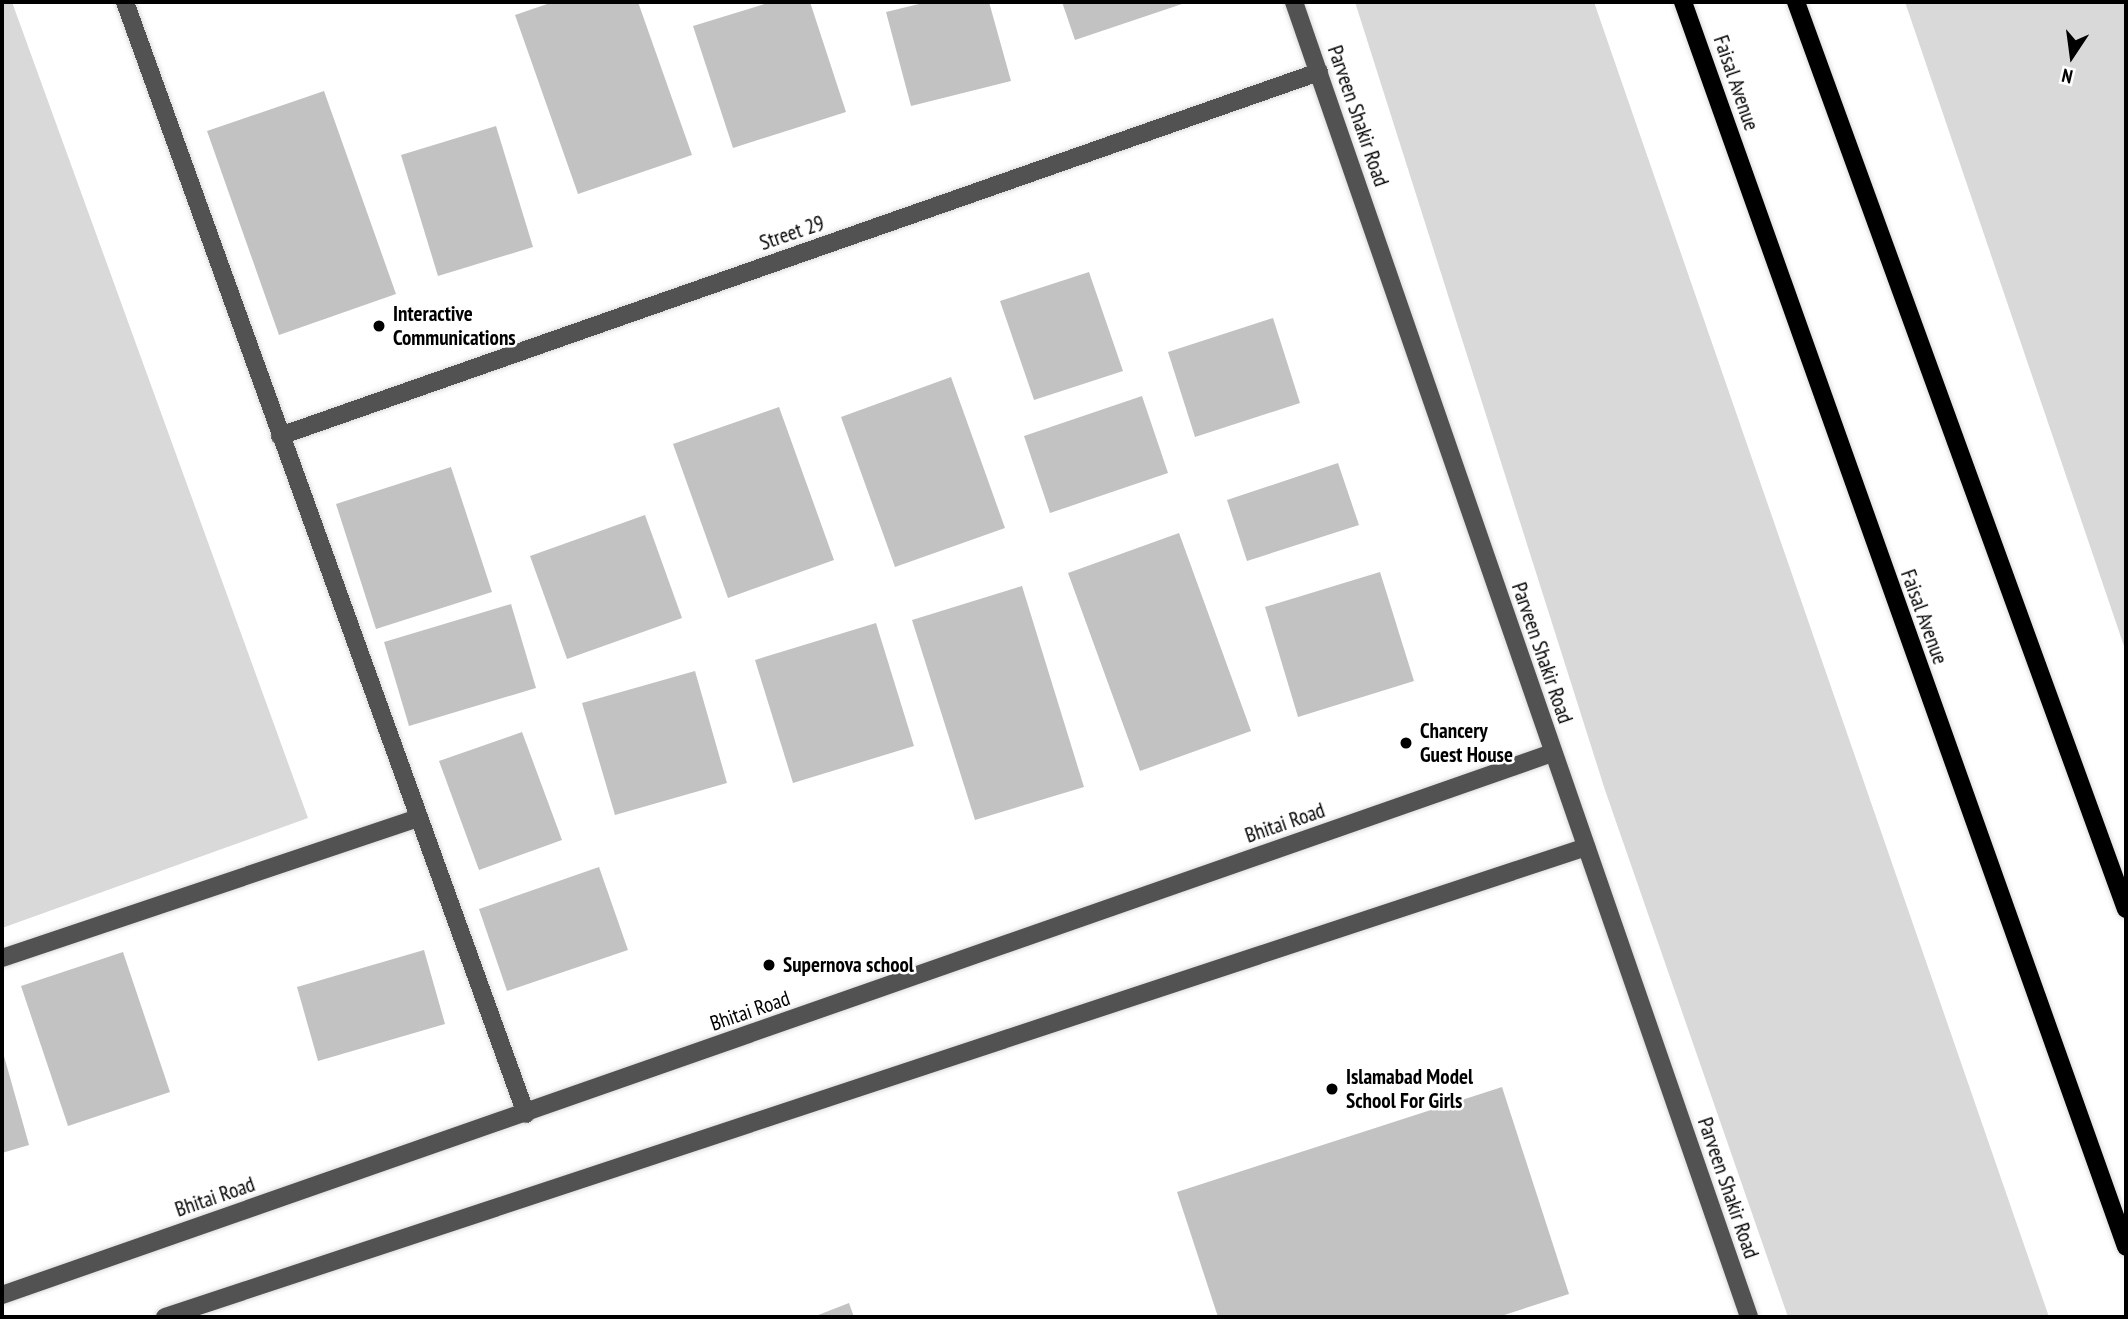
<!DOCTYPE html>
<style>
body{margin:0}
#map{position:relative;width:2128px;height:1319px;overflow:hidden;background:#fff;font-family:"PT Sans Narrow",sans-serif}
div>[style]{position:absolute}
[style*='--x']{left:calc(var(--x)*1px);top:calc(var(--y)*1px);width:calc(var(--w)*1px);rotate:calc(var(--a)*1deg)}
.green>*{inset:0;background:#d9d9d9}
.building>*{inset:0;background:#c2c2c2}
.roads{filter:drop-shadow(0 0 2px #dbdbdb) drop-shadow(0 0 2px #dbdbdb)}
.minor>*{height:18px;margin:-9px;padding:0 9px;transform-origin:9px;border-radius:9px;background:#525252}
.major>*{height:18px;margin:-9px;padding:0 9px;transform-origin:9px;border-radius:9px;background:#000}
.dots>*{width:19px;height:19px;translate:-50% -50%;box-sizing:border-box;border:4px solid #fff;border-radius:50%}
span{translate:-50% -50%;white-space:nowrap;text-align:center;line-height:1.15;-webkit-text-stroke:5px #fff;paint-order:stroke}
.street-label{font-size:21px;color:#000}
.poi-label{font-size:21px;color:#000;font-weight:700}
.left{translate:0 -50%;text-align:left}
.frame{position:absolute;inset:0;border:4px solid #000;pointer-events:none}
.north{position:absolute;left:2037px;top:21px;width:70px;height:70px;-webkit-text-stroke:5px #fff;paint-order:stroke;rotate:193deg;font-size:19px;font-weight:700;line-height:28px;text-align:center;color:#000}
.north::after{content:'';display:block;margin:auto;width:24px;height:32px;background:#000;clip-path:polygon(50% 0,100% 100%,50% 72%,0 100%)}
</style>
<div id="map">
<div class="green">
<i style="clip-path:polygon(2px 2px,12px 2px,308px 818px,2px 928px)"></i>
<i style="clip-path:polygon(1355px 2px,1594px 2px,2049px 1317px,1788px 1317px,1605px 790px)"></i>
<i style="clip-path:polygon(1905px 2px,2126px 2px,2126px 652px)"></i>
</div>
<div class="building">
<i style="clip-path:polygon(553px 2px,638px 2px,692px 155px,578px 194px,515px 15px)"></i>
<i style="clip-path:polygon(771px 2px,810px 2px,846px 112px,733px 148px,693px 26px)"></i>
<i style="clip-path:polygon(927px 2px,989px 2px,1011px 81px,911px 106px,886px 12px)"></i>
<i style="clip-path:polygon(1062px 2px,1181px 2px,1182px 4px,1075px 40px)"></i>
<i style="clip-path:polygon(324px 91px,396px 294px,279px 335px,207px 131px)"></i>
<i style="clip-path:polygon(496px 126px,533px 247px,438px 276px,401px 155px)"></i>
<i style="clip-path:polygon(1089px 272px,1123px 371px,1034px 400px,1000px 301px)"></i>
<i style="clip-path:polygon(1273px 318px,1300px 403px,1195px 437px,1168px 352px)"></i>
<i style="clip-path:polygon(951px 377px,1005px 528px,895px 567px,841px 417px)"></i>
<i style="clip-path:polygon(1142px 396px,1168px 473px,1050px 513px,1024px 436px)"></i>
<i style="clip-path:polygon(779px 407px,834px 560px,728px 598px,673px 444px)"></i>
<i style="clip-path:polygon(1338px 463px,1359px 525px,1247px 561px,1227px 500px)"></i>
<i style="clip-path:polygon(451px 467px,492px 592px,376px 629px,336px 504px)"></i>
<i style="clip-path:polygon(645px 515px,682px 618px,567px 659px,530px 556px)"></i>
<i style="clip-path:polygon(1179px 533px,1251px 731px,1140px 771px,1068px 573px)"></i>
<i style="clip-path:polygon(1380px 572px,1414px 681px,1298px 717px,1265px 607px)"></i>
<i style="clip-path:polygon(1022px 586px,1084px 787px,975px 820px,912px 620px)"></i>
<i style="clip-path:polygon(511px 604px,536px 688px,409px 726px,384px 642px)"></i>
<i style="clip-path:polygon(876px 623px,914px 746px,793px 783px,755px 660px)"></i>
<i style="clip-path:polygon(695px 671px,727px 783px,615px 815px,582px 703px)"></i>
<i style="clip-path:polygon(522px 732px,562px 840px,479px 870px,439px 761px)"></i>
<i style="clip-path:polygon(599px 867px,628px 950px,507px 991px,479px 909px)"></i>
<i style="clip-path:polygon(424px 950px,445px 1024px,318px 1061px,297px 987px)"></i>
<i style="clip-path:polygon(123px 952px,170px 1092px,68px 1126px,21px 986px)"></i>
<i style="clip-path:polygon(2px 1049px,29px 1145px,2px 1153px)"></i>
<i style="clip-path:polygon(1502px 1087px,1569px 1294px,1498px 1317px,1218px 1317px,1177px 1192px)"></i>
<i style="clip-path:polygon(849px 1303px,854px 1317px,813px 1317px)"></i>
</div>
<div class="roads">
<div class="minor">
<i style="--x:125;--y:2;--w:1182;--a:70.17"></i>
<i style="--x:1294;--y:2;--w:1391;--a:70.91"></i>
<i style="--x:280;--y:436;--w:1101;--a:-19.31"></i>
<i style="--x:2;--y:958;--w:439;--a:-18.6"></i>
<i style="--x:2;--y:1295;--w:1642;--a:-19.27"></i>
<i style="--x:165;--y:1317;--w:1497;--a:-18.3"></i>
</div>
<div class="major">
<i style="--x:1683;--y:2;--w:1321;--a:70.41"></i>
<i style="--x:1796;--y:2;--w:965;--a:70.01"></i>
</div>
</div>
<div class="dots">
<i style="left:379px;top:326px;background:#000"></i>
<i style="left:1406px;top:743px;background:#000"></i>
<i style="left:769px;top:965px;background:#000"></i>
<i style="left:1332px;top:1089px;background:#000"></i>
</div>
<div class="street-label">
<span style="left:1736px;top:83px;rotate:71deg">Faisal Avenue</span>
<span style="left:1358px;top:116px;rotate:71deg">Parveen Shakir Road</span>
<span style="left:792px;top:233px;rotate:-19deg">Street 29</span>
<span style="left:1924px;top:617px;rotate:70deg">Faisal Avenue</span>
<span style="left:1542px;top:653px;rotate:71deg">Parveen Shakir Road</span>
<span style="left:1285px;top:823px;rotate:-19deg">Bhitai Road</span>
<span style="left:750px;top:1011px;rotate:-19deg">Bhitai Road</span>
<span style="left:1728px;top:1188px;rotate:71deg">Parveen Shakir Road</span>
<span style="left:215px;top:1197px;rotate:-19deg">Bhitai Road</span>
</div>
<div class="poi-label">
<span class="left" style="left:393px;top:326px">Interactive<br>Communications</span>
<span class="left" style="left:1420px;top:743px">Chancery<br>Guest House</span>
<span class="left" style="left:783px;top:965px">Supernova school</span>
<span class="left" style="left:1346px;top:1089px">Islamabad Model<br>School For Girls</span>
</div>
<div class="frame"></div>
<div class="north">N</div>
</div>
